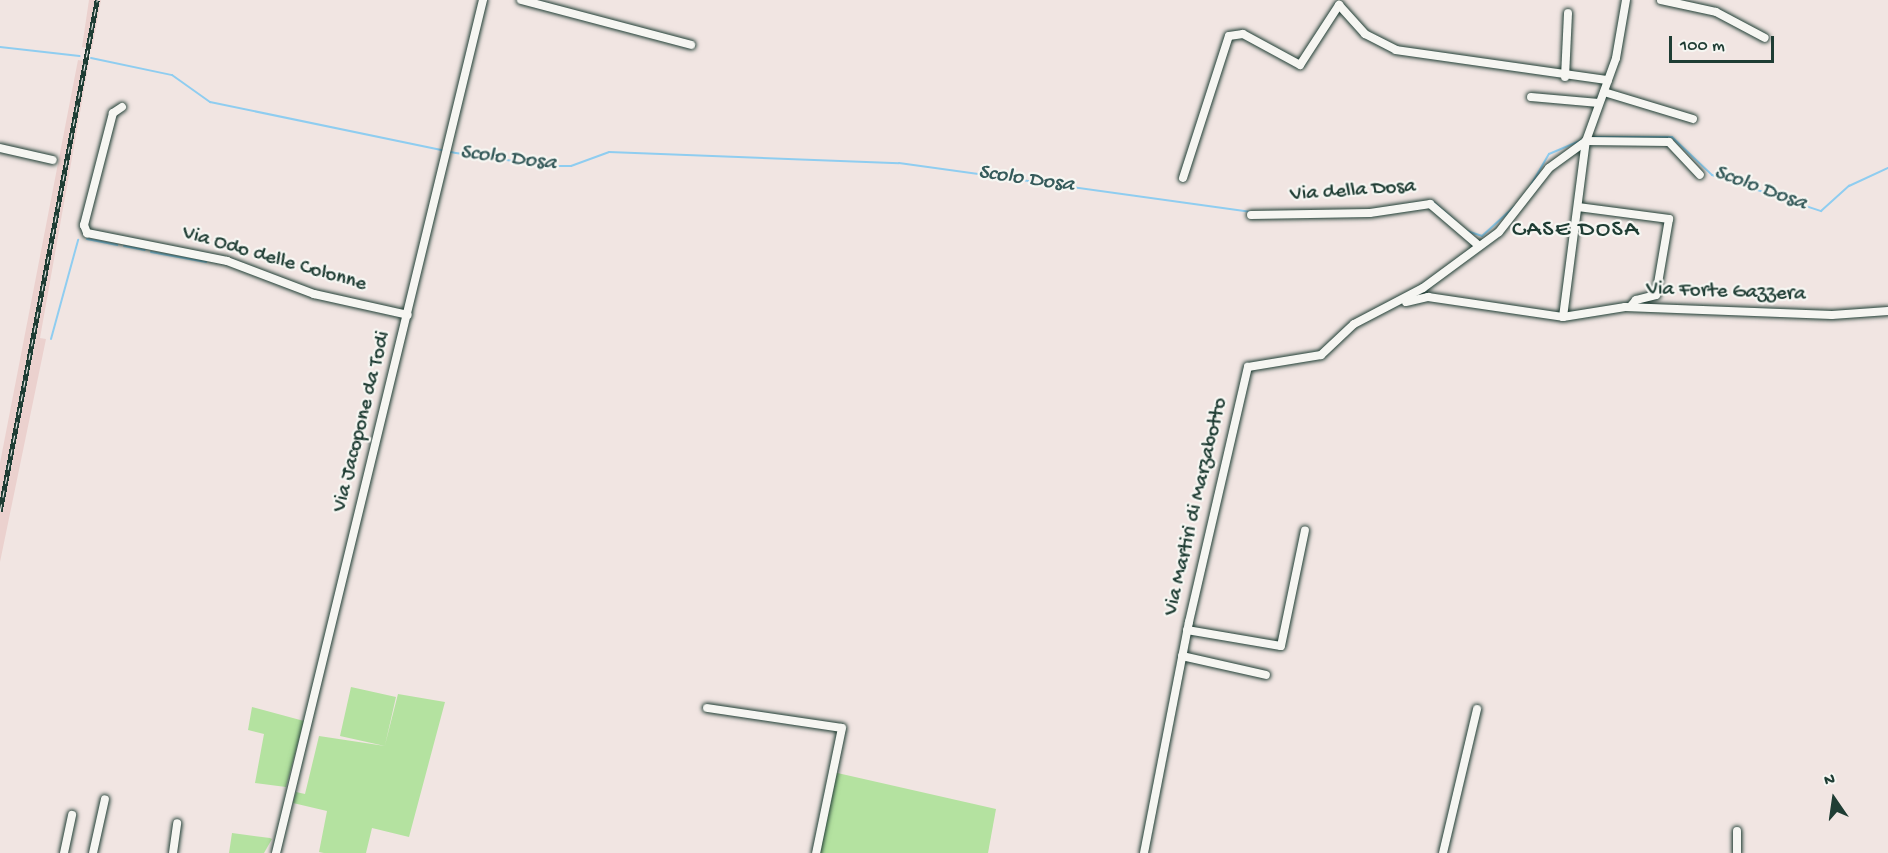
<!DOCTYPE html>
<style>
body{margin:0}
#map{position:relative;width:1888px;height:853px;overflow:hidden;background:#f1e5e2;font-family:"Gochi Hand",sans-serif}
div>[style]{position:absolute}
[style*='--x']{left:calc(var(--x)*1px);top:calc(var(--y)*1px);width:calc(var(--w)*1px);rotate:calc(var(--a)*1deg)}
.built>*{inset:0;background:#ebd1ce}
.green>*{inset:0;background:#b4e2a0}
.stream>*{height:2px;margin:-1px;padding:0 1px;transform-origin:1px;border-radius:1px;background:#8fcdf0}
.roads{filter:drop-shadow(0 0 2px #1f3d34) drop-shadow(0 0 2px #1f3d34)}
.minor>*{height:8px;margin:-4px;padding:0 4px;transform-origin:4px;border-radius:4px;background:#f6f6f2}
.rail>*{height:4.5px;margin-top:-2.25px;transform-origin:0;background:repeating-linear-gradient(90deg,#f6f6f2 0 7px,#1f3d34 0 14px);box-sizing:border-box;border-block:2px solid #1f3d34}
span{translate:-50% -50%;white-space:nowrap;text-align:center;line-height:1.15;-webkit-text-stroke:4.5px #f6f6f2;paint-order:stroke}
.street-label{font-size:21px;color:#1f3d34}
.water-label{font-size:22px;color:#355a5a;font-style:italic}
.quarter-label{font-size:24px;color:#1f3d34;letter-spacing:1.5px}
.north{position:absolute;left:1804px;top:769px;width:60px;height:60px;-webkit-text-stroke:4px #f6f6f2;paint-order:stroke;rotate:347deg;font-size:16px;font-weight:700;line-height:24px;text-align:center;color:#1f3d34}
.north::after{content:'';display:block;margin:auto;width:21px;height:27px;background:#1f3d34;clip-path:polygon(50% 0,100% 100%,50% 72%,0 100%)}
.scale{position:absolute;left:1669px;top:36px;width:105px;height:27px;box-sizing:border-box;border:3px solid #1f3d34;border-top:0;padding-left:8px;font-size:18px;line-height:21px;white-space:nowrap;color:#1f3d34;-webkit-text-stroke:4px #f6f6f2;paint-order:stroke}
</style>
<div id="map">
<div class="built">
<i style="clip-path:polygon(89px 0,101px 0,92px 49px,82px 47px)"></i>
<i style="clip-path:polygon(78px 60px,89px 62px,40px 338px,46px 339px,0 562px,0 463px)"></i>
</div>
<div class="green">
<i style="clip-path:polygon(351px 687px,396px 697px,385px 745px,398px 694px,445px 702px,409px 837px,372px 828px,366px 853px,324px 853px,319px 852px,327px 811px,293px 803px,296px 792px,305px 794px,319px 736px,385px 746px,340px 736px)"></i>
<i style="clip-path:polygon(252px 707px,304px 721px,286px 787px,255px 783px,264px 734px,248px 730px)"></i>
<i style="clip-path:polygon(833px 772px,996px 809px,988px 853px,820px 853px)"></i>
<i style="clip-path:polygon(232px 833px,270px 838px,272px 839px,264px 853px,229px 853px)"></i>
</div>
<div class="stream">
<i style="--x:0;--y:47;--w:80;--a:6.5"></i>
<i style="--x:91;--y:58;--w:83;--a:11.9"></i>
<i style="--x:172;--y:75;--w:47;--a:35.4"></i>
<i style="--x:210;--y:102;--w:251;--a:11.7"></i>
<i style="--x:456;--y:153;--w:93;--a:8"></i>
<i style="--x:548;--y:166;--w:23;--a:0"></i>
<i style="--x:571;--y:166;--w:40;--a:-20.2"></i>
<i style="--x:609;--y:152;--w:290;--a:2.2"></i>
<i style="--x:899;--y:163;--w:354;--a:7.9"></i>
<i style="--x:1590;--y:137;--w:82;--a:0"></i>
<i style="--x:1672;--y:137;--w:55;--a:43.5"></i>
<i style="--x:1712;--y:175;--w:115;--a:18.3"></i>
<i style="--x:1821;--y:211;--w:38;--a:-42"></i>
<i style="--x:1849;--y:186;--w:43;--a:-24.8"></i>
<i style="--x:1531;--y:185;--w:36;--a:-60"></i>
<i style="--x:1549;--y:154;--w:36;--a:-23"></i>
<i style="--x:1432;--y:201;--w:32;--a:41"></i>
<i style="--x:1467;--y:231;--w:16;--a:18"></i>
<i style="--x:1482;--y:236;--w:45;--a:-42.3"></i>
<i style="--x:87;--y:239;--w:31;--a:11"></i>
<i style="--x:124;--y:246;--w:21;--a:11"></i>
<i style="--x:151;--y:252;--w:56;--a:10.3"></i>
<i style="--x:51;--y:339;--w:103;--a:-74.7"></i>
</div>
<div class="roads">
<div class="minor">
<i style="--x:521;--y:0;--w:176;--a:14.8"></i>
<i style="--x:1661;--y:0;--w:56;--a:12.3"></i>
<i style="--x:1716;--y:12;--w:55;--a:28"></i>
<i style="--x:1565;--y:77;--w:64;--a:-87.3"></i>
<i style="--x:1604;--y:92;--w:93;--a:16.9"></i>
<i style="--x:1531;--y:97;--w:68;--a:5"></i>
<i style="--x:122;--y:107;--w:11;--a:146"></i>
<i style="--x:113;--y:113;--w:116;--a:104.5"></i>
<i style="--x:84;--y:225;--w:9;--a:69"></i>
<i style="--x:87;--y:233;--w:143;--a:11.3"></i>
<i style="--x:227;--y:261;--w:93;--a:20.8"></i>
<i style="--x:314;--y:294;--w:96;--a:12.6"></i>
<i style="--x:1586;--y:141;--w:83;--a:0.7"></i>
<i style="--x:1669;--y:142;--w:45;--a:46.8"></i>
<i style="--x:0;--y:148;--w:54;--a:12.8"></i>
<i style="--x:1183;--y:178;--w:149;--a:-72.1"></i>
<i style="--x:1229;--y:36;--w:14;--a:-8"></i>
<i style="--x:1243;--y:34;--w:65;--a:28.5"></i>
<i style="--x:1300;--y:65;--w:72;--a:-57"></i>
<i style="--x:1339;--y:5;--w:39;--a:48"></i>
<i style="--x:1365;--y:34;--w:35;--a:27"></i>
<i style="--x:1396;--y:50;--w:214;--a:8.1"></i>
<i style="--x:1578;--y:207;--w:92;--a:7.5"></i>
<i style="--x:1669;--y:219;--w:77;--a:99.7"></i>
<i style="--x:1656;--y:295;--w:21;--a:166"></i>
<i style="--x:1636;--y:300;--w:9;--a:131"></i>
<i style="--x:1251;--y:215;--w:119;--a:-1"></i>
<i style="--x:1370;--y:213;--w:61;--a:-8.5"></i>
<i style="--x:1430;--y:204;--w:63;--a:40.5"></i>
<i style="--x:1406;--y:302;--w:23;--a:-13"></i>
<i style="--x:1428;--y:297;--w:136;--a:8.4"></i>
<i style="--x:1563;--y:317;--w:177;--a:-82.6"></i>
<i style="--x:1586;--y:141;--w:88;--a:-70.1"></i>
<i style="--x:1616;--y:58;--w:59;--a:-80.2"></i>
<i style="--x:1563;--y:317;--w:63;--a:-9.2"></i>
<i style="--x:1625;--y:307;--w:207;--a:2.2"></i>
<i style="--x:1832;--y:315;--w:56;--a:-4.1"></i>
<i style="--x:1187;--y:630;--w:95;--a:9.7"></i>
<i style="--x:1281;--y:646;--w:118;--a:-78.3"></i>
<i style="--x:1182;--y:656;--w:86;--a:12.7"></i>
<i style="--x:707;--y:708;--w:136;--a:8.4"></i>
<i style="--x:842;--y:728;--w:128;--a:101.7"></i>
<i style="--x:1737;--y:831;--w:22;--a:90"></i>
<i style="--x:64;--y:853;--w:39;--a:-78"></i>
<i style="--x:93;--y:853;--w:55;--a:-77.5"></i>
<i style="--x:173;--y:853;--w:30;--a:-82"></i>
<i style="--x:276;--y:853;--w:878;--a:-76.36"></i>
<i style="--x:1144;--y:853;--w:235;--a:-79"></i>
<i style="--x:1189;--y:622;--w:262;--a:-77"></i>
<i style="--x:1248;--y:367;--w:74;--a:-9.3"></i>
<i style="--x:1321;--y:355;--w:45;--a:-43.2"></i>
<i style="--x:1354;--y:324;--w:78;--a:-27.6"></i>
<i style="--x:1423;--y:288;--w:94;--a:-36.4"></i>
<i style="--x:1499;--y:232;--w:81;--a:-52"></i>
<i style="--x:1549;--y:168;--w:46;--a:-36.1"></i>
<i style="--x:1443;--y:853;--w:148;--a:-76.7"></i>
</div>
</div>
<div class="rail">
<i style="--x:0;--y:511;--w:520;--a:-79.25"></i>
</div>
<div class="street-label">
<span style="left:1353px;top:192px;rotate:-4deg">Via della Dosa</span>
<span style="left:274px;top:260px;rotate:16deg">Via Odo delle Colonne</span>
<span style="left:1726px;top:293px;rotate:2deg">Via Forte Gazzera</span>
<span style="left:363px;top:422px;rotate:-76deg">Via Jacopone da Todi</span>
<span style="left:1197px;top:507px;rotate:-77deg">Via Martiri di Marzabotto</span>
</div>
<div class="water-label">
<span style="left:508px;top:159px;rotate:7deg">Scolo Dosa</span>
<span style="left:1026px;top:180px;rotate:8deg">Scolo Dosa</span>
<span style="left:1760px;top:189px;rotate:20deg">Scolo Dosa</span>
</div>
<div class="quarter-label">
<span style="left:1576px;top:231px">CASE DOSA</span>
</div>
<div class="north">N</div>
<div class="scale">100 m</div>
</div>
